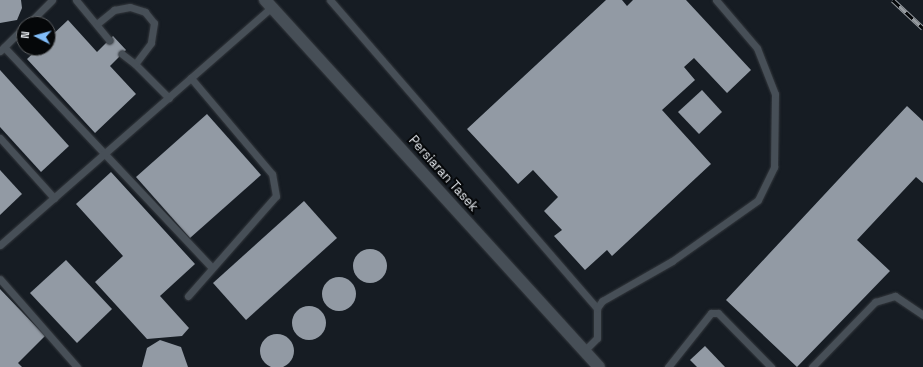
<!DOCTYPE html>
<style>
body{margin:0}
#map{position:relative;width:923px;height:367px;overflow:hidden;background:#161c23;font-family:"Space Grotesk",sans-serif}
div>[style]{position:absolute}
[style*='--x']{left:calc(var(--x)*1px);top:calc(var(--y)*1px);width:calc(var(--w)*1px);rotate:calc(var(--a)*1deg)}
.building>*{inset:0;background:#929aa4}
.round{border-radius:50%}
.roads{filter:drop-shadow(0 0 1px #34383d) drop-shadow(0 0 1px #34383d)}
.lane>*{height:7px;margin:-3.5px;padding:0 3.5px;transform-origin:3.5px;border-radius:3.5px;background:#474f57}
.street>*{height:12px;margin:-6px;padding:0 6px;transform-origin:6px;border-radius:6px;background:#474f57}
.rail>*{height:4.5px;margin-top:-2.25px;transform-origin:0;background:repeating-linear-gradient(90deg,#050709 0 9px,#969ba0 0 18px);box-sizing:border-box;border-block:1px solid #969ba0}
span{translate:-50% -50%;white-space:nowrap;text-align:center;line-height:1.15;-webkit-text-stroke:4px #050709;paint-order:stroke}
.street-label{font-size:13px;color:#e3e7ec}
.north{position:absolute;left:16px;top:16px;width:40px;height:40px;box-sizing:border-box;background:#050709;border:1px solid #5e6164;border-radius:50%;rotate:276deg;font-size:11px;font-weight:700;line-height:16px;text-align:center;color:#e3e7ec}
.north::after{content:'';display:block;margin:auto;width:14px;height:18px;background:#81bdfa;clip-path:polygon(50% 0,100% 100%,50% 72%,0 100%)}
</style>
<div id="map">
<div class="building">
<i style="clip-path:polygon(0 0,21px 0,22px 8px,17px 20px,0 23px)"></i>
<i style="clip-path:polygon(606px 0,622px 0,627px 6px,633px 0,686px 0,751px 70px,727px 93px,694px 58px,684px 67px,695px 80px,662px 110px,711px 164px,612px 256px,607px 250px,585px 270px,554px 236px,562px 230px,544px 211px,558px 197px,533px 170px,518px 184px,467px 129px)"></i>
<i style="clip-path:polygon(68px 20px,97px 52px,113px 36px,126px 50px,110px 66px,136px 94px,95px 133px,27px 59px,39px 48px,48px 48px,48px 39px)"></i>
<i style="clip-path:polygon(0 70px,69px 146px,41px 172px,0 127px)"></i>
<i style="clip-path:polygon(702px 90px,722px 112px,699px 134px,678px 112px)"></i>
<i style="clip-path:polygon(907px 106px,923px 121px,923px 183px,916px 177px,857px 240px,890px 271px,797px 367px,726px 300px)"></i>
<i style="clip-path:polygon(207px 114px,261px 175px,190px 238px,136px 177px)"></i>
<i style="clip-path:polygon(0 170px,22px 194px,0 215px)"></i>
<i style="clip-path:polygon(111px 172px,195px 264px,160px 296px,189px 328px,182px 336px,147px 339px,95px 282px,123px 256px,76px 204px)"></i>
<i style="clip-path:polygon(304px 201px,337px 238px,246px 320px,213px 283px)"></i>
<i class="round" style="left:353px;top:249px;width:34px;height:34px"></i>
<i style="clip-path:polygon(66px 260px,112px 309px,77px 343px,30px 293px)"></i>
<i class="round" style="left:322px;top:277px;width:34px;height:34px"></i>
<i style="clip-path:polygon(0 289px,45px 336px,18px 363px,22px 367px,0 367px)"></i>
<i class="round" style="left:292px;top:306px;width:34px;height:34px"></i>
<i class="round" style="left:260px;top:334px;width:34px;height:34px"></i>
<i style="clip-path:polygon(160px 340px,181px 347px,188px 367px,142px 367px,147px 348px)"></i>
<i style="clip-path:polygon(705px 346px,725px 367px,697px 367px,690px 360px)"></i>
</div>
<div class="roads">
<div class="lane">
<i style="--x:76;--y:0;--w:52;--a:50.5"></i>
<i style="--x:330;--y:0;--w:408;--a:49.1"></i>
<i style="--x:98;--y:23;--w:21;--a:-39"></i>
<i style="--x:114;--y:10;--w:16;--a:-11"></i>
<i style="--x:130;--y:7;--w:16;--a:18"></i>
<i style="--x:145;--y:12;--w:14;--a:51"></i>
<i style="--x:154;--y:23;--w:20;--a:99"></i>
<i style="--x:151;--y:43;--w:26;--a:127"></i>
<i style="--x:135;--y:64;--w:48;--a:45"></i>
<i style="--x:28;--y:24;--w:34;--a:-45"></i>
<i style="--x:4;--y:47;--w:303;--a:46.7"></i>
<i style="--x:0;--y:51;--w:34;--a:-45"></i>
<i style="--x:122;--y:54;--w:16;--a:38"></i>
<i style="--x:0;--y:138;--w:81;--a:48"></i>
<i style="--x:0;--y:245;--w:361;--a:-41.2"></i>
<i style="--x:0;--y:279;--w:117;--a:48.8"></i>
<i style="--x:188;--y:296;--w:133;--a:-48.7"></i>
<i style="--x:276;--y:196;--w:22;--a:-100"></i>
<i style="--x:272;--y:174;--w:126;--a:-130.2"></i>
<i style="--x:584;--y:351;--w:18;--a:-45"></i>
<i style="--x:597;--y:338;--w:30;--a:-90"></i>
<i style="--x:597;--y:308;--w:9;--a:-54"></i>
<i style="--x:602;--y:301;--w:81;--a:-29.7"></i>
<i style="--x:672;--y:261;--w:105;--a:-35.3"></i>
<i style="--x:758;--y:200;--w:37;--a:-64"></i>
<i style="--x:774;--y:167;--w:73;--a:-89.2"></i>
<i style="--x:775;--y:94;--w:49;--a:-111.4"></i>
<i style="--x:757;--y:48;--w:63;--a:-130.5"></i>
<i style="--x:668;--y:367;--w:69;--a:-51.5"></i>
<i style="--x:711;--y:313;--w:7;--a:0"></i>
<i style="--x:718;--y:313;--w:76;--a:45.5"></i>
<i style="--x:812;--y:367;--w:91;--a:-45.9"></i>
<i style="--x:875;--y:302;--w:21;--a:-17"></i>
<i style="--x:895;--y:296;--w:34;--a:34"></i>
</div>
<div class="street">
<i style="--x:265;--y:0;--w:496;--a:47.7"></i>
</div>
</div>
<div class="rail">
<i style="--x:893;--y:0;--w:41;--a:43"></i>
</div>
<div class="street-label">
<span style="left:443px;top:174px;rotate:48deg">Persiaran Tasek</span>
</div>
<div class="north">N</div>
</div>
